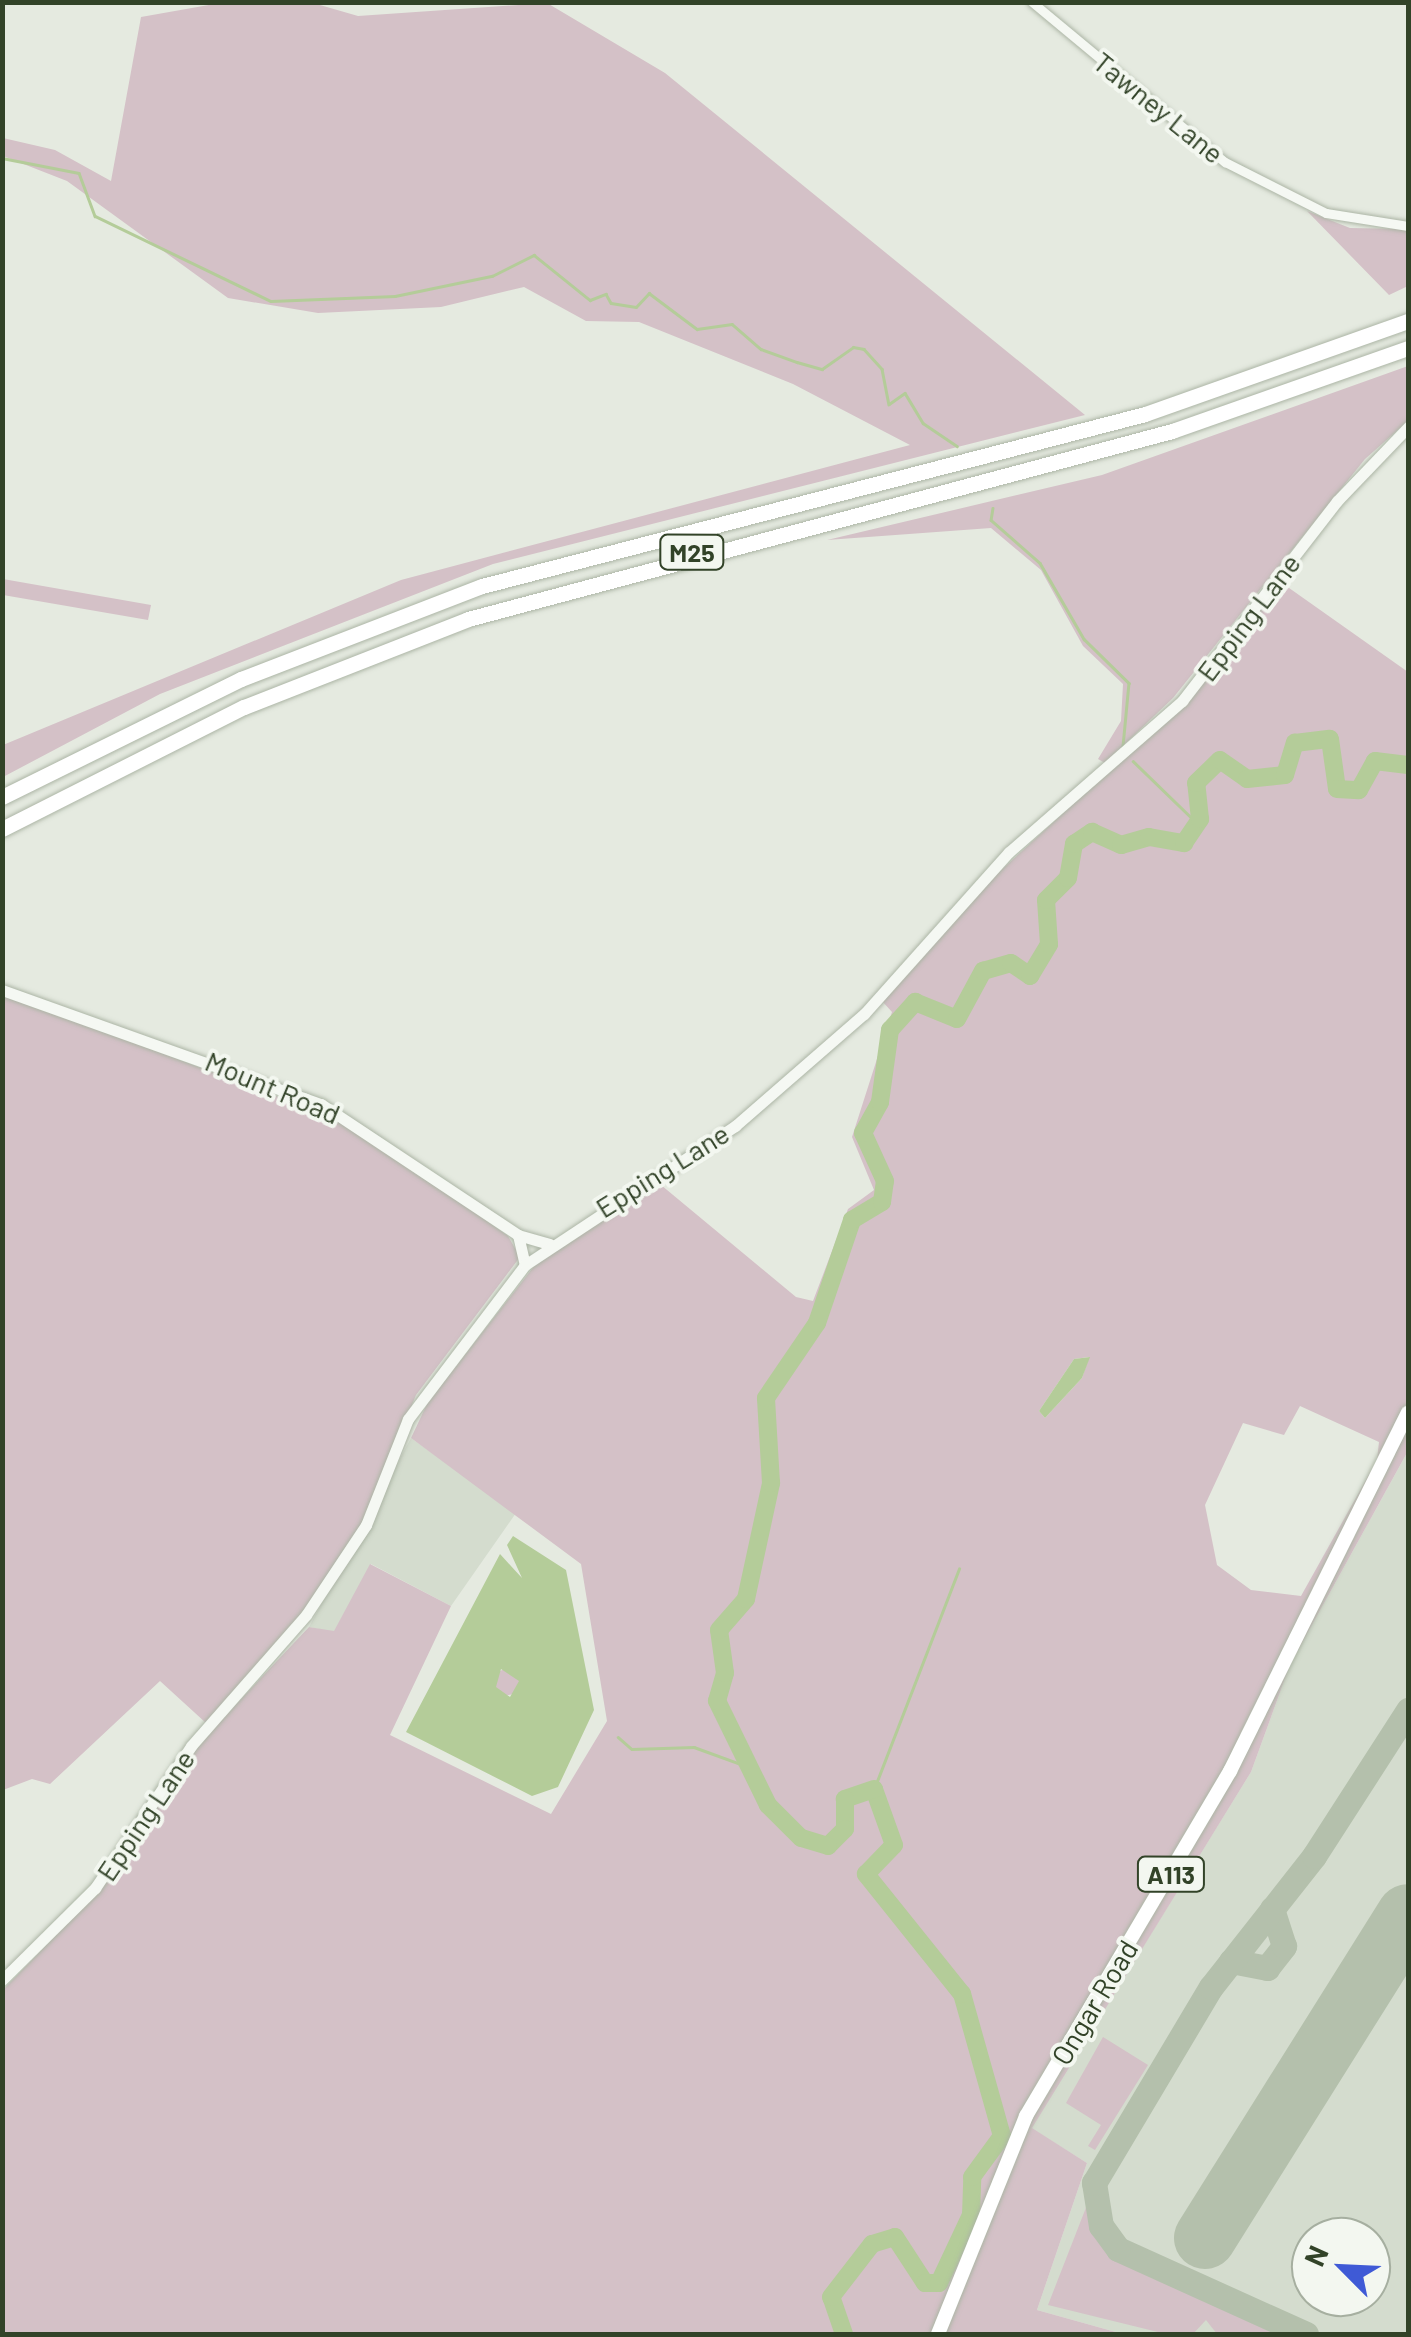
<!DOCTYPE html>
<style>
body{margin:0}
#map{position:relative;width:1411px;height:2337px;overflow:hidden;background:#e5eae0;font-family:Barlow,sans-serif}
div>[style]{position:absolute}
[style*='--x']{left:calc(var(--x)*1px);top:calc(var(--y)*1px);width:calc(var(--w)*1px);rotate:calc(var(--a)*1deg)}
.built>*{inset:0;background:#d4dcce}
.green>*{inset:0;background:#d4c1c7}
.round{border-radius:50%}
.water>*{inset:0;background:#b4cc99}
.stream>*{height:2.5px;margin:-1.25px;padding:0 1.25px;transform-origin:1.25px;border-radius:1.25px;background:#b4cc99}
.river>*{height:18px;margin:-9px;padding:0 9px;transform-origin:9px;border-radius:9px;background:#b4cc99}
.taxiway>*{height:25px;margin:-12.5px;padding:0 12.5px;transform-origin:12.5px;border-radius:12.5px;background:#b4c0ac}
.runway>*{height:62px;margin:-31px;padding:0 31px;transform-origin:31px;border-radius:31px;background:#b4c0ac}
.roads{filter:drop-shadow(0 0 2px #acb5a5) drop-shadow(0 0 2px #acb5a5)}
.minor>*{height:9px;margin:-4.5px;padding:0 4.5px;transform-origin:4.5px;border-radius:4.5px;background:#f5f8f3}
.tertiary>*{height:11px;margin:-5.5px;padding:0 5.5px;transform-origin:5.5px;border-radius:5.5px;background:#f5f8f3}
.primary>*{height:14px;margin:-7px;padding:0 7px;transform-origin:7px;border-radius:7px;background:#fff}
.motorway>*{height:15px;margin:-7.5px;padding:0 7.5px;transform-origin:7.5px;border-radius:7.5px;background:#fff}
span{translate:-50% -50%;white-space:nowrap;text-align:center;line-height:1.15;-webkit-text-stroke:8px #f3f7f0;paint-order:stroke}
.shield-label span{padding:2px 8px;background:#f3f7f0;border:2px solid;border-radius:8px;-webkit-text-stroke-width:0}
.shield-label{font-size:25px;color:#324328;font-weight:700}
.street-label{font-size:28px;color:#324328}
.frame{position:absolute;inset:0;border:5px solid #324328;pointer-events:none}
.north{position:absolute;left:1291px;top:2217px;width:100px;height:100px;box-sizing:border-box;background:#f3f7f0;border:2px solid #a6afa0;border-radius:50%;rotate:294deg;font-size:28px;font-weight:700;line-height:40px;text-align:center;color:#324328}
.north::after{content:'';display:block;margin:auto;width:35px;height:45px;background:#3f5ad6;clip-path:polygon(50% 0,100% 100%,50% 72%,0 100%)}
</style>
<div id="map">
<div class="built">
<i style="clip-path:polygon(411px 1438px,516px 1513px,451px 1606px,371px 1564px,334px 1632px,309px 1627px)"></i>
<i style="clip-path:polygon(evenodd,1408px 1451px,1408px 2334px,1123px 2334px,1037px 2310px,1087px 2163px,1031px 2128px,1251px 1772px,1290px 1665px,1408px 1451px,1311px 2237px,1371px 2237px,1371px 2297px,1311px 2297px,1311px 2237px)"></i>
</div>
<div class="green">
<i style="clip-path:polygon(220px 3px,313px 3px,358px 16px,547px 3px,665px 73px,1085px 415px,493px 564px,160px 694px,3px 777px,3px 745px,401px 580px,910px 445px,793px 384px,639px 322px,586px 321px,524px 287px,441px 307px,318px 313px,228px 298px,67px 181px,3px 156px,3px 138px,55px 150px,111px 181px,141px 17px)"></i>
<i style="clip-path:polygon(1307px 211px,1350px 228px,1408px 229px,1408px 286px,1389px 295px)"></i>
<i style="clip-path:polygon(1408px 366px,1408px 421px,1365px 459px,1173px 698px,1105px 763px,1098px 759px,1121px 721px,1123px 684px,1083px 646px,1041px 570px,991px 528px,827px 540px,1102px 475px)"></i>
<i style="clip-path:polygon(3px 579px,151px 605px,148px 620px,3px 595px)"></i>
<i style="clip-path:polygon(evenodd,1282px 583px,1408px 672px,1408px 1451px,1290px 1665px,1251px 1772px,1032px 2128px,1087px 2163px,1037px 2310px,1123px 2334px,3px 2334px,2px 1991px,97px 1893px,194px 1749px,309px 1627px,334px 1631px,370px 1564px,451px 1606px,390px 1735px,551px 1814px,607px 1721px,581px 1564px,411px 1438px,428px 1402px,539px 1260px,655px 1180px,796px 1297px,813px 1301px,848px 1209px,874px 1190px,852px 1137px,892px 1012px,882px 1001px,996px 875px,1195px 692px,1282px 583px,1089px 1357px,1082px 1378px,1045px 1418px,1039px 1411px,1074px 1359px,1089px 1357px,1282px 583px,1300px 1406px,1379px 1442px,1377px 1460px,1301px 1596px,1251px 1590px,1217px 1565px,1205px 1505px,1243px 1423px,1284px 1435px,1300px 1406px)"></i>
<i style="clip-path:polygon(3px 994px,354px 1125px,508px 1236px,520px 1257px,416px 1395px,363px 1524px,316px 1596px,206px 1723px,160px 1681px,50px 1784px,32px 1779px,3px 1790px)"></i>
<i class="round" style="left:494px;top:1669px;width:26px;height:26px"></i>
<i style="clip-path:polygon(1103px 2037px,1148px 2065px,1095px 2150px,1088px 2146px,1101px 2125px,1066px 2103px)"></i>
<i style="clip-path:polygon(1087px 2205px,1111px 2255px,1292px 2334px,1217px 2334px,1206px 2320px,1193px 2334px,1166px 2334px,1048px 2305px)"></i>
</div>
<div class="water">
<i style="clip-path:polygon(1090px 1357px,1082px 1378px,1045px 1418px,1039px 1411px,1074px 1359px)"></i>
<i style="clip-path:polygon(evenodd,513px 1536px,566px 1570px,594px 1710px,558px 1787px,532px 1796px,406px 1732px,500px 1554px,522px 1578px,507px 1545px,513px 1536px,501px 1669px,519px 1681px,510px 1697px,496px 1687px,501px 1669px)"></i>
</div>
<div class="stream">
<i style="--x:2;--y:158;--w:78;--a:11"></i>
<i style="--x:79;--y:173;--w:46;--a:69.6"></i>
<i style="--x:95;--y:216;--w:195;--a:25.8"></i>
<i style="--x:271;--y:301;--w:124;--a:-2.3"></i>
<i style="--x:395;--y:296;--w:99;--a:-11.7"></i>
<i style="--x:492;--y:276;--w:47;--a:-26.6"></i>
<i style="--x:534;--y:255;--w:72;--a:38.8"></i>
<i style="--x:590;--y:300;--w:17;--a:-21"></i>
<i style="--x:606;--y:294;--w:10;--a:61"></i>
<i style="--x:611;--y:303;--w:25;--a:9"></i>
<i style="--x:636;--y:307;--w:19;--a:-47"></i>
<i style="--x:649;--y:293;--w:60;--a:36.9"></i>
<i style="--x:697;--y:329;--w:35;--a:-8"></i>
<i style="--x:732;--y:324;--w:38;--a:41"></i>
<i style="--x:761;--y:349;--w:38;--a:20"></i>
<i style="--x:797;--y:362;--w:26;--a:16"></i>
<i style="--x:822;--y:369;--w:38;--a:-35"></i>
<i style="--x:853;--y:347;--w:11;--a:10"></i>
<i style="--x:864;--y:349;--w:27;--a:48"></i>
<i style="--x:882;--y:369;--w:36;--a:79"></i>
<i style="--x:889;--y:404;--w:19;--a:-35"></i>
<i style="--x:905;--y:393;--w:35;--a:59"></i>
<i style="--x:923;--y:423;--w:41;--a:34.1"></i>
<i style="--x:993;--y:508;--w:12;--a:99"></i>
<i style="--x:991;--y:520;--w:65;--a:41.3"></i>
<i style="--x:1040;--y:563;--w:88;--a:59.9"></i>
<i style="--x:1084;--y:639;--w:63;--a:44.4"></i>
<i style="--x:1129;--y:683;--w:64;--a:95.4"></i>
<i style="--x:1133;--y:761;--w:89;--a:44.1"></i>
<i style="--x:618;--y:1737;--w:18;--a:41"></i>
<i style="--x:632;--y:1749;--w:62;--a:-1.8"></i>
<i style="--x:694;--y:1747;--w:59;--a:20"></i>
<i style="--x:874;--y:1789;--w:236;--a:-68.9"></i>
</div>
<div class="river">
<i style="--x:844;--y:2334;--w:39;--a:-109"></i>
<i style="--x:831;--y:2297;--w:67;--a:-52.3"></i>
<i style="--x:872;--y:2244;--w:24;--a:-17"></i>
<i style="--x:895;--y:2237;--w:55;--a:56.9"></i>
<i style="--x:925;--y:2283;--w:14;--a:0"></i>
<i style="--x:939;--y:2283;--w:75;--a:-64.8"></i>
<i style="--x:971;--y:2215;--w:38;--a:-88"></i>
<i style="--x:972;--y:2177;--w:51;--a:-53.8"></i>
<i style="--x:1002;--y:2136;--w:148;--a:-105.7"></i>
<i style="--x:962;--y:1994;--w:154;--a:-128.7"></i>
<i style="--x:866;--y:1874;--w:40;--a:-46"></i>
<i style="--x:894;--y:1845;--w:59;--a:-109.7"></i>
<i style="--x:874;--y:1789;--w:31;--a:161"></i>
<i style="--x:845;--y:1799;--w:30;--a:90"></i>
<i style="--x:845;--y:1829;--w:24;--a:135"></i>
<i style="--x:828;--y:1846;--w:28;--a:-163"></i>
<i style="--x:801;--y:1838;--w:47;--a:-135"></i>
<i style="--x:768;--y:1805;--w:116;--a:-116.1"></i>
<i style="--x:717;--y:1701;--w:29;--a:-74"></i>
<i style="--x:725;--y:1673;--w:43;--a:-97.9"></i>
<i style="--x:719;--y:1630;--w:41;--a:-48.9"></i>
<i style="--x:746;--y:1599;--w:119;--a:-77.8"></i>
<i style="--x:771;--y:1483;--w:85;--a:-93.4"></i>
<i style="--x:766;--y:1398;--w:91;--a:-55.8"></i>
<i style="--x:817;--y:1323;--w:109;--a:-71.2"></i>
<i style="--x:852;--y:1220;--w:35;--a:-31"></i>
<i style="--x:882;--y:1202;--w:21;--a:-82"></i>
<i style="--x:885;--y:1181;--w:53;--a:-114.6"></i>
<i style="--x:863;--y:1133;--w:35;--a:-61"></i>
<i style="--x:880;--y:1102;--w:73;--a:-82.1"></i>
<i style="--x:890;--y:1030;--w:38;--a:-48"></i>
<i style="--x:915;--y:1002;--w:45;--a:22"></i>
<i style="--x:957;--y:1019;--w:55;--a:-61.6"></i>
<i style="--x:983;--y:971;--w:29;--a:-16"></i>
<i style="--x:1011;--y:963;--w:23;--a:34"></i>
<i style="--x:1030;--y:976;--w:37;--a:-59"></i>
<i style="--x:1049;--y:944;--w:44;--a:-93.9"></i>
<i style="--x:1046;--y:900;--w:31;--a:-45"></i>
<i style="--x:1068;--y:878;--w:35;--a:-80"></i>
<i style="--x:1074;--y:844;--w:22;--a:-34"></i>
<i style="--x:1092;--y:832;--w:32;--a:24"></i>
<i style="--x:1121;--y:845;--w:29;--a:-16"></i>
<i style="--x:1149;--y:837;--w:36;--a:10"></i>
<i style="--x:1184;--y:843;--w:29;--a:-56"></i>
<i style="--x:1200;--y:819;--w:36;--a:-96"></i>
<i style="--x:1196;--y:783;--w:33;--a:-44"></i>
<i style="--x:1220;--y:760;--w:33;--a:35"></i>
<i style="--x:1247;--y:779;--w:38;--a:-6"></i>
<i style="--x:1285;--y:775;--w:34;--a:-73"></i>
<i style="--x:1295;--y:743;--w:35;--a:-7"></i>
<i style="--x:1330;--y:739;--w:50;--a:82"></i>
<i style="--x:1337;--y:789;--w:22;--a:3"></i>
<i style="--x:1359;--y:790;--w:33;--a:-61"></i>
<i style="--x:1375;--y:761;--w:33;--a:7"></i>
</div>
<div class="taxiway">
<i style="--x:1231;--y:1961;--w:37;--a:11"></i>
<i style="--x:1267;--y:1968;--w:28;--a:-52"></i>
<i style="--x:1284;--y:1946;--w:39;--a:-108"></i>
<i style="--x:1306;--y:2334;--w:206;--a:-155.7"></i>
<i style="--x:1118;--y:2249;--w:29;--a:-126"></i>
<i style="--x:1101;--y:2226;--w:44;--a:-99.2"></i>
<i style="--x:1094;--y:2183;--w:228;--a:-59.2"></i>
<i style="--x:1211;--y:1987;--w:167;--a:-51.8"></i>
<i style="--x:1314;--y:1856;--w:174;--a:-57.2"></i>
</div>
<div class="runway">
<i style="--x:1205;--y:2238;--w:381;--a:-57.9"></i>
</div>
<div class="roads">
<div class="minor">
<i style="--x:1032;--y:2;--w:251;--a:39.7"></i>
<i style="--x:1225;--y:162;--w:113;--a:26.8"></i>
<i style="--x:1326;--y:213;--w:83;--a:9"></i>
</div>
<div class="tertiary">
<i style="--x:2;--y:990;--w:339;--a:19.7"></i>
<i style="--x:321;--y:1104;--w:237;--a:33.6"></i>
<i style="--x:518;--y:1235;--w:33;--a:16"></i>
<i style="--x:518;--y:1235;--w:31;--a:77"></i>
<i style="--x:2;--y:1980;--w:131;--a:-44.7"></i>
<i style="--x:95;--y:1888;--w:171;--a:-55.9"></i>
<i style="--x:191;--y:1746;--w:174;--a:-48.7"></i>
<i style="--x:306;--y:1615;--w:108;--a:-56.3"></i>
<i style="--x:366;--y:1525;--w:114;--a:-68.4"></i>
<i style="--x:408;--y:1419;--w:193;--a:-52.8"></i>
<i style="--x:525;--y:1265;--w:252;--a:-33.5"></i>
<i style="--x:735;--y:1126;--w:171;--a:-41"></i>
<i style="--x:864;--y:1014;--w:217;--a:-48.2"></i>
<i style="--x:1009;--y:852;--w:230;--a:-41.1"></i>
<i style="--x:1182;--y:701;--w:253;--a:-52.2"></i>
<i style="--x:1337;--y:501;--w:103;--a:-46.2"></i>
</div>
<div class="primary">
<i style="--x:938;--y:2334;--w:235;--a:-68"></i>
<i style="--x:1026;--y:2116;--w:401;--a:-59.4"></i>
<i style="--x:1230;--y:1771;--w:400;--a:-63.6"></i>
</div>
<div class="motorway">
<i style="--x:2;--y:797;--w:267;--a:-26.3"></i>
<i style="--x:241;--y:679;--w:258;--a:-21.1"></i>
<i style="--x:482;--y:586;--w:685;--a:-14.54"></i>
<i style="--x:1145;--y:414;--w:279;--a:-19.5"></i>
<i style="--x:2;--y:829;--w:271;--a:-26.8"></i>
<i style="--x:244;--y:707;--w:241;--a:-21.4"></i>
<i style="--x:468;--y:619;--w:729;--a:-14.95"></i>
<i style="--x:1172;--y:431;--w:250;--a:-19.4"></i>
</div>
</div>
<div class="shield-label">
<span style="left:692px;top:552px">M25</span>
<span style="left:1171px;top:1874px">A113</span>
</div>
<div class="street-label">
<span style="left:1159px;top:107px;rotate:39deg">Tawney Lane</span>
<span style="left:1248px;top:617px;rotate:-53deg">Epping Lane</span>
<span style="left:273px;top:1087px;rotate:23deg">Mount Road</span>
<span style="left:662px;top:1170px;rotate:-32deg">Epping Lane</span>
<span style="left:145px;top:1815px;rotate:-56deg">Epping Lane</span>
<span style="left:1094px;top:2002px;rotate:-59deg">Ongar Road</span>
</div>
<div class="frame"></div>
<div class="north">N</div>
</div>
